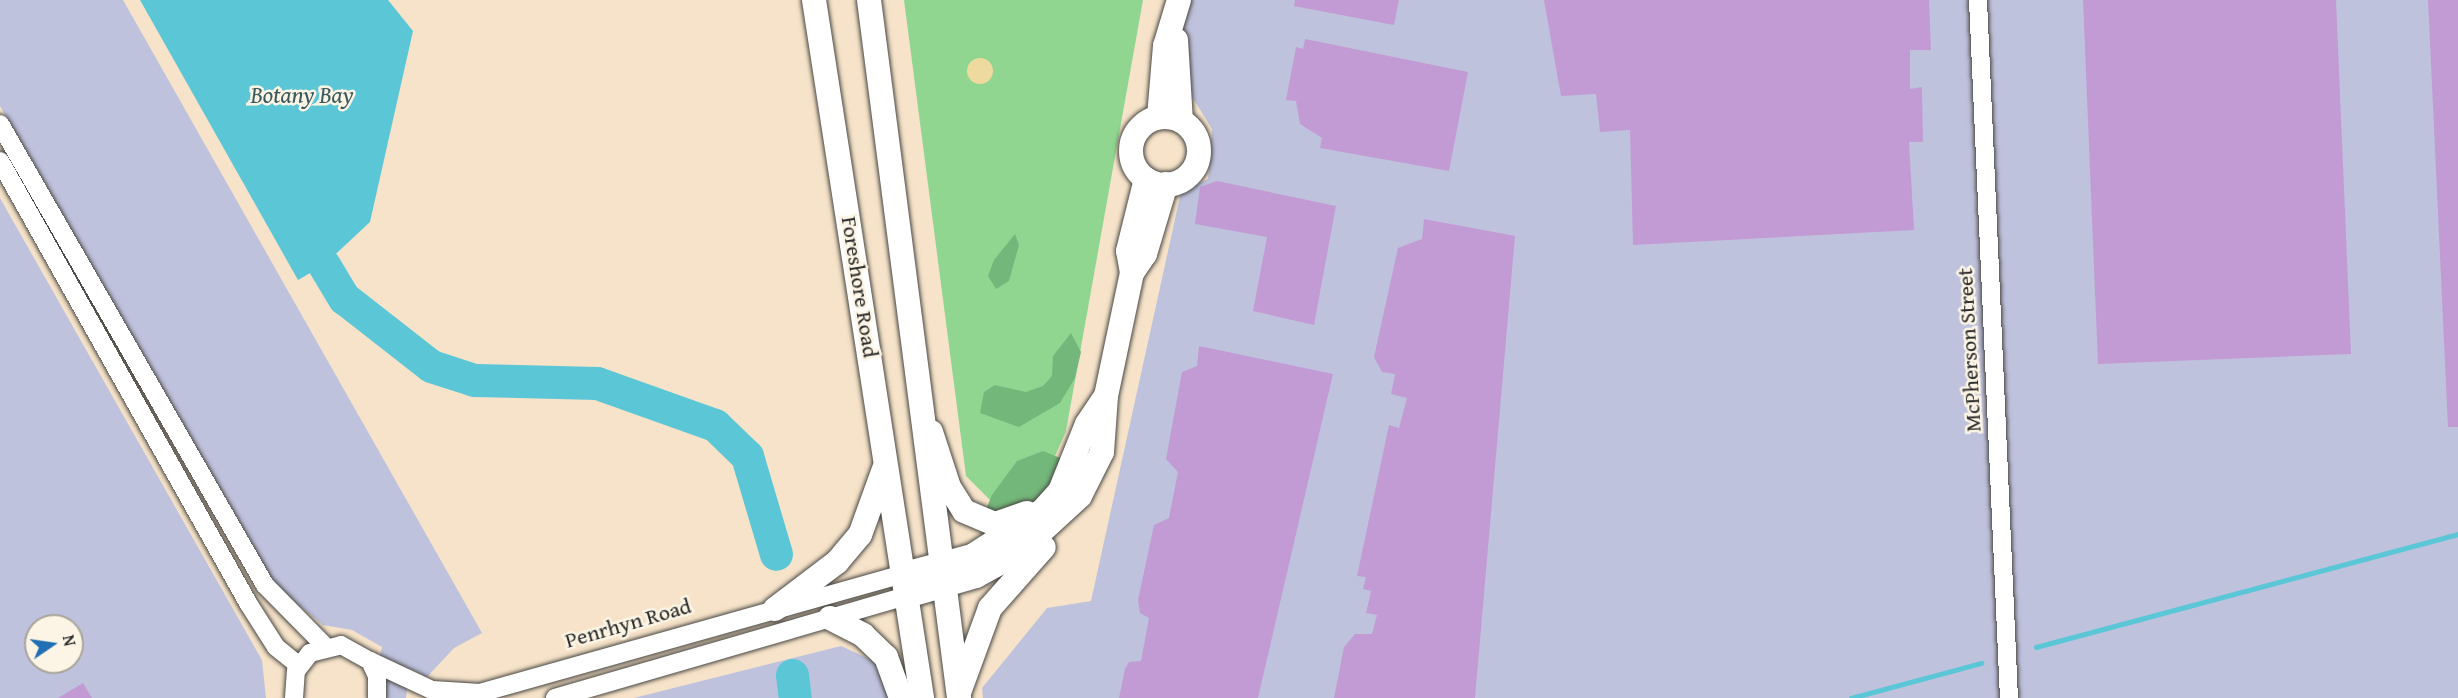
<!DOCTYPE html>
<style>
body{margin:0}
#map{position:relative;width:2458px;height:698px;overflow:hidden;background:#f6e3c9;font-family:"Gentium Book Plus",serif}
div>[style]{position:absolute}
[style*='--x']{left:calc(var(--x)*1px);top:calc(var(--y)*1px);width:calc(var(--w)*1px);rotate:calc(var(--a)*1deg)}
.industrial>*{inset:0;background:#bfc2dd}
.green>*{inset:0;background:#90d690}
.forest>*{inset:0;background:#74b77a}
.sand>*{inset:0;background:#eeda9e}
.round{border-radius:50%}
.water>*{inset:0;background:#5bc6d6}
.stream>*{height:5px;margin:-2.5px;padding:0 2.5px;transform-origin:2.5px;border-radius:2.5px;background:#5bc6d6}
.river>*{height:33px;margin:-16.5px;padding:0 16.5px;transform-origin:16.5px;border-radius:16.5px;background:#5bc6d6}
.building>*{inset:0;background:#c29bd4}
.roads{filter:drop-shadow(0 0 2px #494743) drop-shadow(0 0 2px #494743)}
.minor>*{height:18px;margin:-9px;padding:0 9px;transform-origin:9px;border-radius:9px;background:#fff}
.major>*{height:24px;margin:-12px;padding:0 12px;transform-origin:12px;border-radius:12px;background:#fff}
.major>.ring{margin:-12px;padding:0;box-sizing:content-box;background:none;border:24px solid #fff;border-radius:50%}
span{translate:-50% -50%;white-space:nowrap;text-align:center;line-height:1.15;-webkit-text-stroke:5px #fcf5e5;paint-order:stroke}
.street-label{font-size:22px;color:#2b2b2b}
.water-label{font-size:24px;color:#395a5e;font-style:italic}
.north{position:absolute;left:24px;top:614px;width:60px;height:60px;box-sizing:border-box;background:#fcf5e5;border:2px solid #a8a49b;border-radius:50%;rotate:77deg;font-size:16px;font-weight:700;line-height:24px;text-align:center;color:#2b2b2b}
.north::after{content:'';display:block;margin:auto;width:21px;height:27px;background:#1f6fb2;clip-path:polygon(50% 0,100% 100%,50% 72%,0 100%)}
</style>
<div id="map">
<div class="industrial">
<i style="clip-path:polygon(0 0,123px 0,482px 633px,454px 648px,427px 677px,409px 668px,406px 698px,369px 698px,382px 647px,352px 630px,323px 625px,274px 585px,0 106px)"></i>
<i style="clip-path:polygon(1179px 0,2458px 0,2458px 698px,983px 698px,982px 688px,1047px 608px,1091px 601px,1181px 192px,1208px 179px,1212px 129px,1189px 92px,1177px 23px)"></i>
<i style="clip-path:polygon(evenodd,0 198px,262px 660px,266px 698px,0 698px,0 198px,36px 626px,72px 626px,72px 662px,36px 662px,36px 626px)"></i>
<i style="clip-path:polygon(841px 646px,878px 663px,894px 698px,634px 698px)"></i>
</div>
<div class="green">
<i style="clip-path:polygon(904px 0,1143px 0,1066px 431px,1051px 465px,992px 502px,966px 476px)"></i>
</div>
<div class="forest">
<i style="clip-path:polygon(1015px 234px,1019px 245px,1009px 281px,996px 289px,988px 276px,994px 260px)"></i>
<i style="clip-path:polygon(1071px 333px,1081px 352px,1075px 378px,1060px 403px,1019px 427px,980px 413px,984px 392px,995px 385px,1026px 392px,1043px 386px,1052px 376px,1053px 356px)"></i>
<i style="clip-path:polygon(1043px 451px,1065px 460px,1042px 496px,1029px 506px,992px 515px,987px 507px,992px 495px,1017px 461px)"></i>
</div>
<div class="sand">
<i class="round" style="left:967px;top:58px;width:26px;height:26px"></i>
</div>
<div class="water">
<i style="clip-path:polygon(140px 0,388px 0,413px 31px,370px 222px,324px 265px,298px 280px)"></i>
</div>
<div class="stream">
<i style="--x:2036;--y:647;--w:437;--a:-15"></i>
<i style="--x:1851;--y:698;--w:135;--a:-15.1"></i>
</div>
<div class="river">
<i style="--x:324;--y:265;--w:39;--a:59"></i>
<i style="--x:344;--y:298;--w:110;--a:38"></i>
<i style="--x:431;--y:366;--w:45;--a:18"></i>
<i style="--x:474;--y:380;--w:123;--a:1.4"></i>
<i style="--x:597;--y:383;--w:125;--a:19.6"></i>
<i style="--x:715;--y:425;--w:45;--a:44.1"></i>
<i style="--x:747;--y:456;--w:102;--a:73.5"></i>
<i style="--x:792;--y:675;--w:23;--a:83"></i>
</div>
<div class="building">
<i style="clip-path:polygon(1295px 0,1399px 0,1394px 25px,1294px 6px)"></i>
<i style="clip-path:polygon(1544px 0,1929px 0,1931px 50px,1910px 50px,1910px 89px,1922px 87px,1923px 142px,1909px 142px,1914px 230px,1633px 245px,1630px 130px,1600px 132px,1596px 94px,1561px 96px)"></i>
<i style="clip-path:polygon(2083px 0,2336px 0,2351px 354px,2098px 364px)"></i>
<i style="clip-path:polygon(2428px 0,2458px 0,2458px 427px,2448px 427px)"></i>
<i style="clip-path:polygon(1305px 39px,1468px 72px,1449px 171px,1320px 148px,1322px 138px,1300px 124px,1296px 101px,1286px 100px,1296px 47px,1303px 49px)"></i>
<i style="clip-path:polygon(1217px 181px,1336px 206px,1314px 325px,1253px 311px,1267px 237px,1195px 224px,1200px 187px)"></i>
<i style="clip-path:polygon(1424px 219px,1515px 236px,1475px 698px,1334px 698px,1344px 647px,1355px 634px,1372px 634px,1377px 615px,1366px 613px,1371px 591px,1363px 589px,1366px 577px,1357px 576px,1389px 425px,1399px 428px,1407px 398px,1391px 394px,1395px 374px,1382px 372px,1374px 357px,1398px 248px,1422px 239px)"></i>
<i style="clip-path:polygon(1199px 346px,1333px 374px,1258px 698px,1119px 698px,1125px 669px,1129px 662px,1141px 661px,1149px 618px,1140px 613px,1138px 600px,1154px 525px,1169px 518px,1178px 472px,1166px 459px,1182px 372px,1197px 366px)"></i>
<i style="clip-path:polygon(83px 683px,92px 698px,58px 698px)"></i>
</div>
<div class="roads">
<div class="minor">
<i style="--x:1978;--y:0;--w:699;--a:87.46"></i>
<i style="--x:0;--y:124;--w:532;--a:60.11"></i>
<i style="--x:265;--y:585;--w:86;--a:45.5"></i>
<i style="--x:0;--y:161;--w:507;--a:60.7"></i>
<i style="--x:248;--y:603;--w:52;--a:57.5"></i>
<i style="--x:276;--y:647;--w:28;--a:39"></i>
<i style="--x:370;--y:661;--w:68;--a:25.1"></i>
<i style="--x:432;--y:690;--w:48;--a:3.6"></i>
<i style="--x:480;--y:693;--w:440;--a:-15.7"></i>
<i style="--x:294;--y:698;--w:27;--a:-86"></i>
<i style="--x:296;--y:671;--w:23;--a:-52"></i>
<i style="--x:310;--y:653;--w:32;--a:-14"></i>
<i style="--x:341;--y:645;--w:33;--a:29"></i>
<i style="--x:370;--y:661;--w:17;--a:65"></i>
<i style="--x:377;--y:676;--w:22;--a:90"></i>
<i style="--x:555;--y:698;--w:366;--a:-16.2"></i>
</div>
<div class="major">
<i style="--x:814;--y:0;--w:706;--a:81.2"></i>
<i style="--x:869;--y:0;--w:704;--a:82.65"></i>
<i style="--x:1176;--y:40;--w:81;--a:86.5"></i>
<i style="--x:1159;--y:117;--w:71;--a:-85.2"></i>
<i style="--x:1165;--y:46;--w:48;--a:-73.1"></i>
<i class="ring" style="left:1131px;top:117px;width:44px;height:44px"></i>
<i style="--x:1132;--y:273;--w:23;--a:-56"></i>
<i style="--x:1145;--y:254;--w:73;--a:-73.3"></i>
<i style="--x:931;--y:432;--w:58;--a:71.9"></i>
<i style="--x:949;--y:487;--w:28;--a:58"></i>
<i style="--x:964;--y:511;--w:34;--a:23"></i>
<i style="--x:995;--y:524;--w:34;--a:-19"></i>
<i style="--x:904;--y:574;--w:70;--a:-14.8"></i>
<i style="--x:972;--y:556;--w:83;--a:-32.7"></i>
<i style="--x:1042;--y:511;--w:27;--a:-48"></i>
<i style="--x:1060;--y:491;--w:72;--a:-68.1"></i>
<i style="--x:1087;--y:424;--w:34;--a:-56"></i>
<i style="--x:907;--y:596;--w:72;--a:-16.2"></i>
<i style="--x:976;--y:576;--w:48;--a:-28.7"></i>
<i style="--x:1018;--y:553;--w:84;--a:-42.6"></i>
<i style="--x:1080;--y:496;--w:49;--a:-63.4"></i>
<i style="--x:1102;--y:452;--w:56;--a:-85.9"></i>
<i style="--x:1106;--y:396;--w:126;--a:-78.1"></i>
<i style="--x:1132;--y:273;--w:22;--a:-100"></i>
<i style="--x:1128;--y:251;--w:74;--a:-76"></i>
<i style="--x:775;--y:609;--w:78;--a:-37.2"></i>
<i style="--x:837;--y:562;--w:35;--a:-50"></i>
<i style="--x:860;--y:535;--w:70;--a:-70"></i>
<i style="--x:830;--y:618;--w:37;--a:27"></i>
<i style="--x:863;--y:635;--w:32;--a:44"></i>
<i style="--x:886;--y:657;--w:44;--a:69.9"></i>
<i style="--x:960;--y:690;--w:87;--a:-69.9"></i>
<i style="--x:990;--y:608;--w:81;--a:-48.5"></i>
</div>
</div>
<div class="street-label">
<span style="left:860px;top:287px;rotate:81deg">Foreshore Road</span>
<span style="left:1969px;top:350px;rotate:-93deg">McPherson Street</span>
<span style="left:628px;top:623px;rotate:-16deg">Penrhyn Road</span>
</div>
<div class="water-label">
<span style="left:302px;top:95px">Botany Bay</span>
</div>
<div class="north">N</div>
</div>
